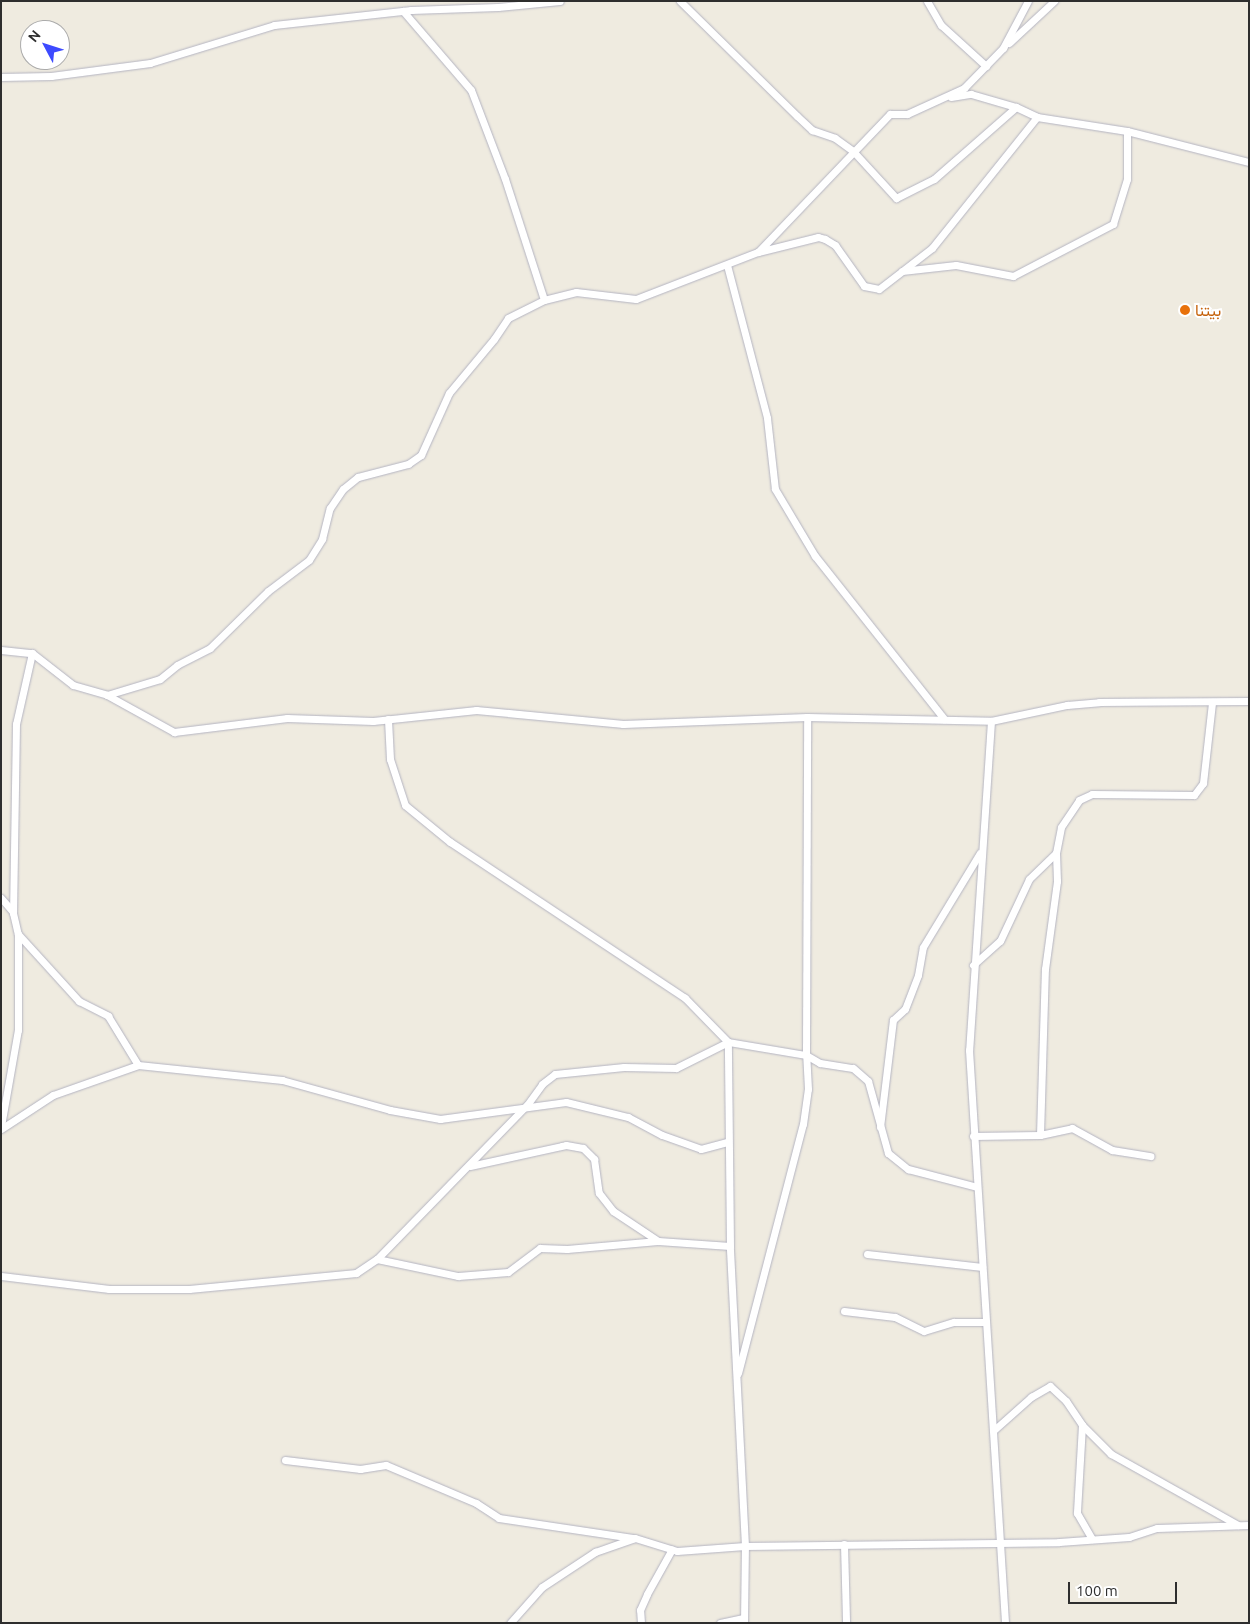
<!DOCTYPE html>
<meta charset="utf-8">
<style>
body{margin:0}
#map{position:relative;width:1250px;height:1624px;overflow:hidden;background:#efebe0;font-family:Ubuntu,Vazirmatn,sans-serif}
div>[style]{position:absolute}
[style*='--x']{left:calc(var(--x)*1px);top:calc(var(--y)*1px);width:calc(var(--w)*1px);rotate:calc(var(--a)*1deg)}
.roads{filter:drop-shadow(0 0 1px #b4b4c1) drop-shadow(0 0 1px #b4b4c1)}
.street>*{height:7px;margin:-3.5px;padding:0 3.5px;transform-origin:3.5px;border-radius:3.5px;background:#fff}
.dots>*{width:14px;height:14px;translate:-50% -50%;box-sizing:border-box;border:2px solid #fff;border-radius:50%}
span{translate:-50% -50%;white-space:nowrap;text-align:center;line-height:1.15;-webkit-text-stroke:4px #fff;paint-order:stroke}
.food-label{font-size:16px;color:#c56008}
.left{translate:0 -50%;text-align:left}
.frame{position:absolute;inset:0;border:2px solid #2e2e2e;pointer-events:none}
.north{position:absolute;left:20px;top:20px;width:50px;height:50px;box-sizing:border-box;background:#fff;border:1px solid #ababab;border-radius:50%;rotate:310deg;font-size:14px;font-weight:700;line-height:20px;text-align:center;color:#2e2e2e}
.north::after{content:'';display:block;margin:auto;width:18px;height:22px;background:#3d4aff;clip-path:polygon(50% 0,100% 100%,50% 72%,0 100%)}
.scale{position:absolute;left:1068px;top:1582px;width:109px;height:22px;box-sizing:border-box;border:2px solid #2e2e2e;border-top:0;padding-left:6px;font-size:15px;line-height:18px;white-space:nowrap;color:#2e2e2e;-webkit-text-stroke:4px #fff;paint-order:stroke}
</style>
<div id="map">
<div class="roads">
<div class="street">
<i style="--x:680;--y:1;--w:164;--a:44.5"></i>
<i style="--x:797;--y:116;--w:21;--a:43"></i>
<i style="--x:812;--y:130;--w:24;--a:19"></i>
<i style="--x:835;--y:138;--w:22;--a:36"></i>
<i style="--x:853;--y:151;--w:64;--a:47.5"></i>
<i style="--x:896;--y:198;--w:42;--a:-26.6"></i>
<i style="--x:934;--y:179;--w:109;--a:-41.3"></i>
<i style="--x:1016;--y:107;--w:23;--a:25"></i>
<i style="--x:1037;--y:117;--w:91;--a:8.8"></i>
<i style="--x:1127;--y:131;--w:126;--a:14.3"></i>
<i style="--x:927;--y:1;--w:28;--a:60"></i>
<i style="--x:941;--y:25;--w:61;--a:42.3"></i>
<i style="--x:403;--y:11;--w:104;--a:49.3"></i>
<i style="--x:471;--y:90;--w:95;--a:69.1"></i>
<i style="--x:505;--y:179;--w:127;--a:72.1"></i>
<i style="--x:1009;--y:43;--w:62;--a:-43"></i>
<i style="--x:1;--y:77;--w:50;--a:-1.1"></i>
<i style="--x:51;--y:76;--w:100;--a:-7.5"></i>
<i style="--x:150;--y:63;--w:130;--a:-17"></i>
<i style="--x:274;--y:25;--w:138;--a:-6.2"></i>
<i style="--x:411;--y:10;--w:87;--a:-2"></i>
<i style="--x:498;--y:7;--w:62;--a:-5.5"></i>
<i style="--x:951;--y:97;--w:20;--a:-9"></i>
<i style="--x:971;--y:94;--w:47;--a:16.1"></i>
<i style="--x:758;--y:252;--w:62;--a:-14"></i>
<i style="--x:818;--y:237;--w:7;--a:16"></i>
<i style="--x:825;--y:239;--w:12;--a:31"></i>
<i style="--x:835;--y:245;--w:50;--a:54.7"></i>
<i style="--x:864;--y:286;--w:15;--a:11"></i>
<i style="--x:879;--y:289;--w:67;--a:-37.7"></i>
<i style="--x:932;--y:248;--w:168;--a:-51.3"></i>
<i style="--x:727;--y:265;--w:158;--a:75.3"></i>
<i style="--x:767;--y:418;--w:71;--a:83.6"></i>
<i style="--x:775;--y:489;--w:78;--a:59.2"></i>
<i style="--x:815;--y:556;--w:208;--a:51.6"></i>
<i style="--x:902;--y:271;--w:54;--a:-6.3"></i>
<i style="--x:956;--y:265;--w:58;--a:10.9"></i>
<i style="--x:1013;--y:276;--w:113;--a:-27.5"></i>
<i style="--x:1113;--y:224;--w:47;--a:-72.7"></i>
<i style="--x:1127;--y:179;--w:48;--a:-90"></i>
<i style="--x:1;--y:650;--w:31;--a:6"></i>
<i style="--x:32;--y:653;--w:52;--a:38"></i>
<i style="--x:73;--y:685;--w:35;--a:16"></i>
<i style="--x:107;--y:695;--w:77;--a:28.9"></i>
<i style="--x:174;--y:732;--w:114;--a:-7.1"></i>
<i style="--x:287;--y:718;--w:86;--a:2"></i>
<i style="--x:373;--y:721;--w:104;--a:-6.1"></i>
<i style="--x:476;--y:710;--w:148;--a:5.4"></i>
<i style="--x:623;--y:724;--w:184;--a:-2.2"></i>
<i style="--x:807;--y:717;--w:184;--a:1.2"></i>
<i style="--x:991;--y:721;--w:78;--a:-11.9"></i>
<i style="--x:1067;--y:705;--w:32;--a:-5"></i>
<i style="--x:1099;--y:702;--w:150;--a:-0.4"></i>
<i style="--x:32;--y:653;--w:73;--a:102.7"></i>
<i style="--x:16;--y:724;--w:189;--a:90.9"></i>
<i style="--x:13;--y:913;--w:22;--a:77"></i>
<i style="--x:18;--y:934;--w:91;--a:47.7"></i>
<i style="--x:79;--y:1001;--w:33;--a:27"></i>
<i style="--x:108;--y:1016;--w:57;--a:58.5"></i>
<i style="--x:138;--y:1065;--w:145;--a:5.9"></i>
<i style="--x:282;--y:1080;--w:112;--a:15.5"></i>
<i style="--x:390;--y:1110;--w:51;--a:10.2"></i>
<i style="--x:440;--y:1119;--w:127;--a:-7.7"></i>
<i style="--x:566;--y:1102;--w:64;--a:13.6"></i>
<i style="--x:628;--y:1117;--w:38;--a:28"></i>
<i style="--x:662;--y:1135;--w:41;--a:19.7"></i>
<i style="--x:701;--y:1149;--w:28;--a:-15"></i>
<i style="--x:107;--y:695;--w:55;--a:-16.8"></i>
<i style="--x:160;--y:679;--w:22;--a:-39"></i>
<i style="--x:177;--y:665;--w:37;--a:-27"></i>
<i style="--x:210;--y:648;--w:81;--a:-44.5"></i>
<i style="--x:268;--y:591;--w:51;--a:-37.1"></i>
<i style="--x:309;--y:560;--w:25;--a:-58"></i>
<i style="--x:322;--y:539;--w:32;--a:-76"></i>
<i style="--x:330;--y:508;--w:23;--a:-56"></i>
<i style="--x:343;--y:489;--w:19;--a:-39"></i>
<i style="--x:358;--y:477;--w:52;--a:-14.6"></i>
<i style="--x:408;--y:464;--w:16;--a:-35"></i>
<i style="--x:421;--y:455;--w:68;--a:-65.7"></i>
<i style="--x:449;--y:393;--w:70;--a:-50.2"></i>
<i style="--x:494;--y:339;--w:25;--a:-56"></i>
<i style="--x:508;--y:318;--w:40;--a:-26.6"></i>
<i style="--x:544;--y:300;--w:33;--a:-14"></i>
<i style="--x:576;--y:292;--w:60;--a:6.7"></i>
<i style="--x:636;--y:299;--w:131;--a:-21.1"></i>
<i style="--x:758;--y:252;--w:191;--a:-46.3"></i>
<i style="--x:890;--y:114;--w:17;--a:0"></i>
<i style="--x:907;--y:114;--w:63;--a:-24.5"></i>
<i style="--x:964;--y:88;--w:56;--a:-45.7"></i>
<i style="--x:1003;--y:48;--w:53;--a:-62"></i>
<i style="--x:991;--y:721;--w:330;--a:93.8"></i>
<i style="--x:969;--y:1050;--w:574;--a:86.4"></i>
<i style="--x:1;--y:898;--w:18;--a:49"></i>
<i style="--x:973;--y:965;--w:36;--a:-42"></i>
<i style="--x:1000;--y:941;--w:68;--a:-64.9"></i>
<i style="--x:1029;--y:879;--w:37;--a:-44"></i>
<i style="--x:1056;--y:853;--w:26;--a:-79"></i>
<i style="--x:1061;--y:827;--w:32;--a:-56"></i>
<i style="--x:1079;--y:800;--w:14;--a:-25"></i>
<i style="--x:1092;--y:794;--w:102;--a:0.6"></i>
<i style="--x:1194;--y:795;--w:15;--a:-53"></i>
<i style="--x:1203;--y:783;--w:81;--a:-83.6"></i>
<i style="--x:806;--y:1055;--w:16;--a:30"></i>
<i style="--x:820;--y:1063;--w:33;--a:9"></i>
<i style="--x:853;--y:1068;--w:20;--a:41"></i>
<i style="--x:868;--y:1081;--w:75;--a:74.5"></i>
<i style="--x:888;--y:1153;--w:26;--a:39"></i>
<i style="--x:908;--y:1169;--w:71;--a:14.6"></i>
<i style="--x:1;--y:1126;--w:97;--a:-80"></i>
<i style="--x:18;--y:1030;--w:96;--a:-90"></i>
<i style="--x:880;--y:1127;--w:108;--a:-83.1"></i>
<i style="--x:893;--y:1020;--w:16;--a:-43"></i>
<i style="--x:905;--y:1009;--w:36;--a:-69"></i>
<i style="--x:918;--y:975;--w:28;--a:-80"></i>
<i style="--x:923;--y:947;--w:110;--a:-58.8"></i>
<i style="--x:1;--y:1129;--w:62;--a:-33.2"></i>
<i style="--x:53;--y:1095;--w:90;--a:-19.4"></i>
<i style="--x:1040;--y:1135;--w:166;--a:-88.3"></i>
<i style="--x:1045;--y:969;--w:89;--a:-82.2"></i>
<i style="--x:1057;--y:881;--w:28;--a:-92"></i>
<i style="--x:973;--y:1136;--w:67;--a:-0.9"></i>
<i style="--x:1040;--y:1135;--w:33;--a:-12"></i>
<i style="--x:1072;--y:1128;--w:46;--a:28.8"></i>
<i style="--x:1112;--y:1150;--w:39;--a:9"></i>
<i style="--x:470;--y:1166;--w:98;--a:-12.3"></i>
<i style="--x:566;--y:1145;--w:17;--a:10"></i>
<i style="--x:583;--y:1148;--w:16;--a:45"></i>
<i style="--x:594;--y:1159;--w:34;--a:82"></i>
<i style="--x:599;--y:1193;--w:23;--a:52"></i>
<i style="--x:613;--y:1211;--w:54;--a:33.7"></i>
<i style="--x:658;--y:1241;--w:72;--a:4"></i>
<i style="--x:867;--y:1254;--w:116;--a:6.4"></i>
<i style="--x:377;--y:1259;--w:83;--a:11.9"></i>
<i style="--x:458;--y:1276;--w:50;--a:-4.6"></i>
<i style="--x:508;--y:1272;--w:40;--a:-37"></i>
<i style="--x:540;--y:1248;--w:27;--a:2"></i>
<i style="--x:567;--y:1249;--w:91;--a:-5"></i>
<i style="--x:1;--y:1276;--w:109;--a:6.9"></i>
<i style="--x:109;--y:1289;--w:80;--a:0"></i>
<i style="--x:189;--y:1289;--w:168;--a:-5.5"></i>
<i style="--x:356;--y:1273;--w:25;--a:-34"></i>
<i style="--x:377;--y:1259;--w:215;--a:-45.8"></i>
<i style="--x:527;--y:1105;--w:26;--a:-54"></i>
<i style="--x:542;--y:1084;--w:16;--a:-38"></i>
<i style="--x:555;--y:1074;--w:69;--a:-5.8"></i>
<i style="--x:624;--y:1067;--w:52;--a:1.1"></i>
<i style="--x:676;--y:1068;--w:58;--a:-26.6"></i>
<i style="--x:728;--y:1042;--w:62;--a:-134.3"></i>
<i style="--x:685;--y:998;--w:282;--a:-146.4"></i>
<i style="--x:450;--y:842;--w:58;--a:-140.6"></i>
<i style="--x:405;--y:805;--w:48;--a:-108.1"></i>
<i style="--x:390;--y:759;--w:40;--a:-92.9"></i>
<i style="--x:844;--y:1311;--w:51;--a:6.7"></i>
<i style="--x:895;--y:1317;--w:32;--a:26"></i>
<i style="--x:924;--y:1331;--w:31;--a:-17"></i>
<i style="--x:954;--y:1322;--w:31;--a:0"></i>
<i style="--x:738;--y:1373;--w:257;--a:-75.4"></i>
<i style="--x:803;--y:1124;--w:35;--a:-82"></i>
<i style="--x:808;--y:1089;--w:34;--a:-93"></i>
<i style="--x:1082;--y:1425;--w:88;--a:93.3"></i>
<i style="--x:1077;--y:1513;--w:30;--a:60"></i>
<i style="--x:994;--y:1430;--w:50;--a:-41.7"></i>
<i style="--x:1031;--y:1397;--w:22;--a:-30"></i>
<i style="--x:1050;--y:1386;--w:22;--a:43"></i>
<i style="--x:1066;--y:1401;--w:29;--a:56"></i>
<i style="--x:1082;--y:1425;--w:41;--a:45"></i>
<i style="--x:1111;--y:1454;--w:145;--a:29.2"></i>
<i style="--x:285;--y:1460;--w:76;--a:6.8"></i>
<i style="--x:360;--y:1469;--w:26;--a:-9"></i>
<i style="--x:386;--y:1465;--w:98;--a:22.9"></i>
<i style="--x:476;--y:1503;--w:27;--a:33"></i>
<i style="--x:499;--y:1518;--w:135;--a:8.5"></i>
<i style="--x:844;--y:1544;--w:79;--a:88.5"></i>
<i style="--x:510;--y:1623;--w:48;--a:-48.4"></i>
<i style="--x:542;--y:1587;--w:64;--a:-33.4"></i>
<i style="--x:595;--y:1552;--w:42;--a:-19.3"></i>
<i style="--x:635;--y:1538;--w:44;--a:17.2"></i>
<i style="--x:677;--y:1551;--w:68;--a:-4.2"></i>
<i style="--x:745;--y:1546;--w:314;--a:-0.7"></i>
<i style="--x:1059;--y:1542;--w:70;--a:-4.1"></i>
<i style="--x:1129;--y:1537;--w:29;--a:-18"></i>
<i style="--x:1157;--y:1528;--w:92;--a:-1.9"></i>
<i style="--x:641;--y:1623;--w:13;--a:-94"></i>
<i style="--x:640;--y:1610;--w:17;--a:-66"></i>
<i style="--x:647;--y:1594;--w:51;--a:-60.9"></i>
<i style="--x:720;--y:1623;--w:24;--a:-12"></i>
<i style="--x:744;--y:1623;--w:77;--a:-89.3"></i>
<i style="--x:745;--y:1546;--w:300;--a:-92.9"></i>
<i style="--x:730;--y:1246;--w:204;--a:-90.6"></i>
<i style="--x:728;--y:1042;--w:79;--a:9.5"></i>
<i style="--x:806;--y:1055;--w:338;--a:-89.8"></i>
</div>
</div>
<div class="dots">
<i style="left:1185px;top:310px;background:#e8710a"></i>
</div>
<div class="food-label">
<span class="left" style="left:1195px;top:310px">بيتنا</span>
</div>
<div class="frame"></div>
<div class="north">N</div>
<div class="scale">100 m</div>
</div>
